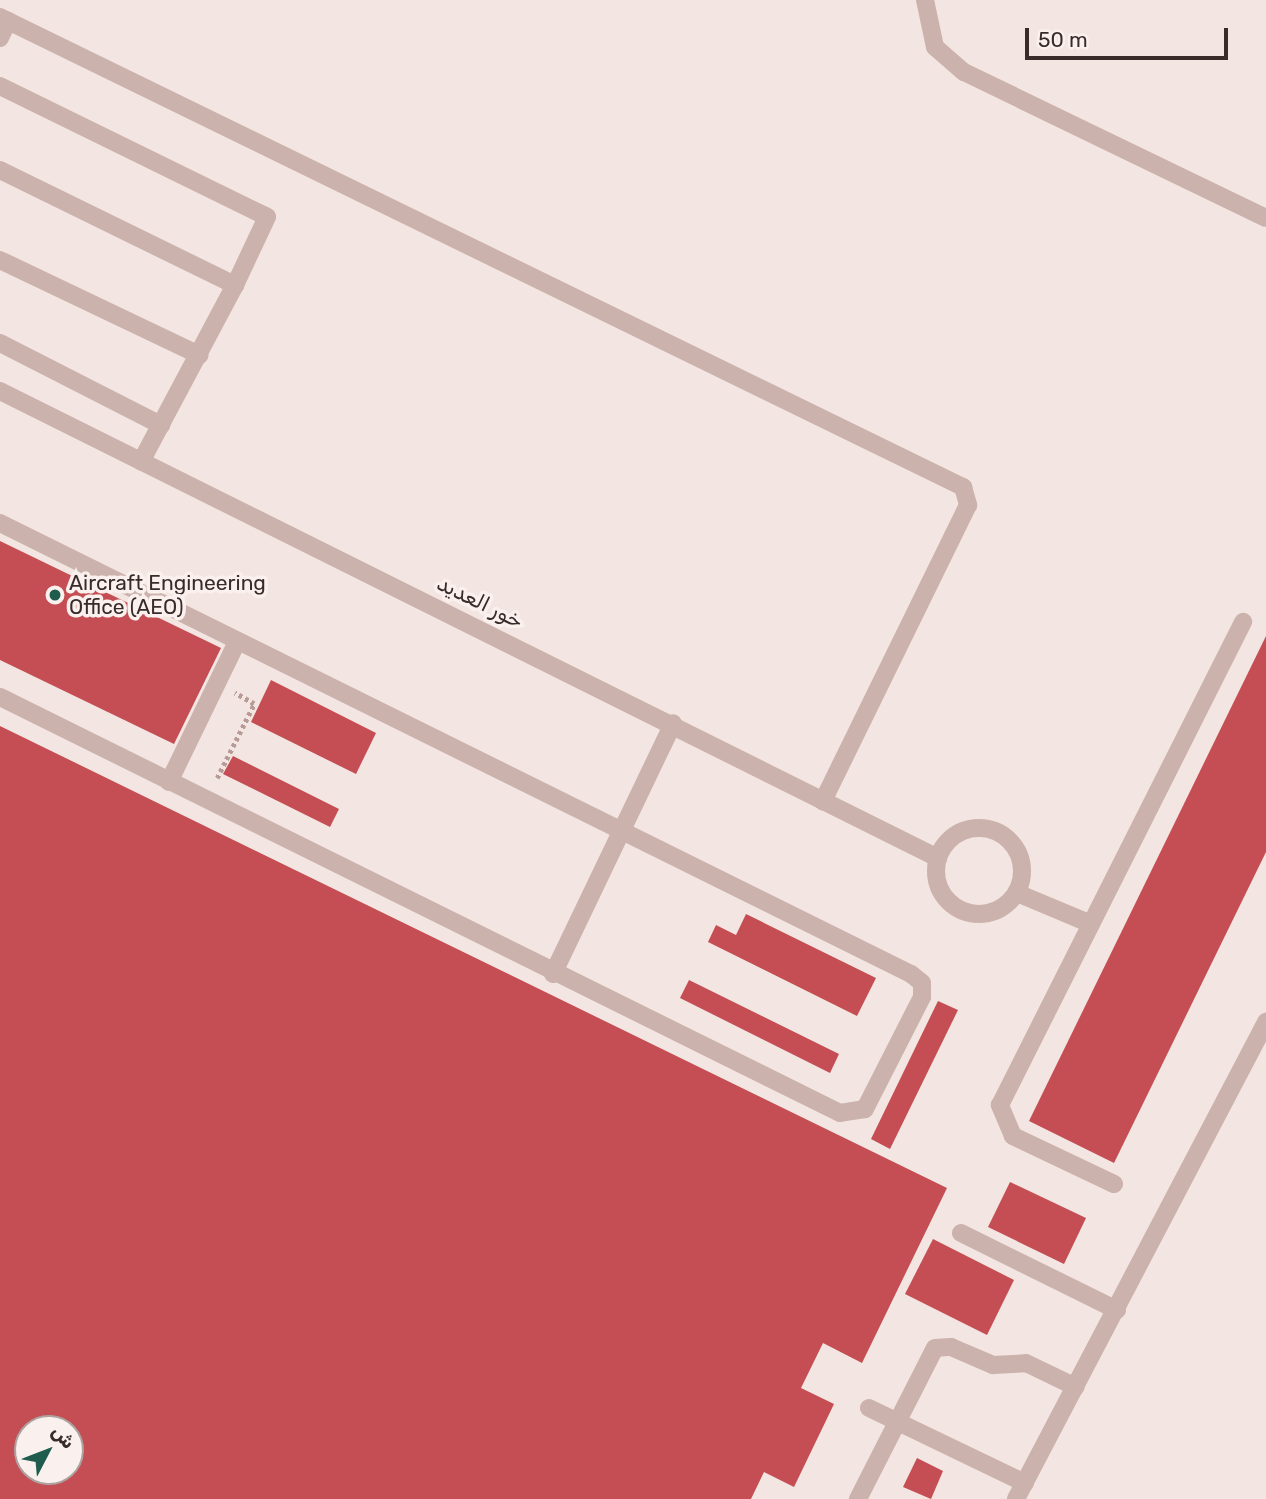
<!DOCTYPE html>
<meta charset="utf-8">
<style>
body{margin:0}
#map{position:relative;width:1266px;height:1499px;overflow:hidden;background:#f3e5e1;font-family:Rubik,"Noto Sans Arabic",sans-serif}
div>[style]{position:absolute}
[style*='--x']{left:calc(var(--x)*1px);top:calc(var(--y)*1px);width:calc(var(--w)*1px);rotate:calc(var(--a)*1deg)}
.building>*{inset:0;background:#c44e53}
.path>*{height:4.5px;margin-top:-2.25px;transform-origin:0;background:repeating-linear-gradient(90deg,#b89b96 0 3.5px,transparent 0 7px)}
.minor>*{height:18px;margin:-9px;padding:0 9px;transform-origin:9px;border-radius:9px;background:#ccb2ac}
.minor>.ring{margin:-9px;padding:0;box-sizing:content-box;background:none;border:18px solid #ccb2ac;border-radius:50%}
.dots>*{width:19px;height:19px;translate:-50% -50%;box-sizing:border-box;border:4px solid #faf1ee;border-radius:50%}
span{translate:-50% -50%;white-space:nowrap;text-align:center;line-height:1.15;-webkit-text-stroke:7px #faf1ee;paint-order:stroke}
.poi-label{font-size:21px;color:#3a2b2b}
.left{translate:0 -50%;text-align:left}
.street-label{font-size:21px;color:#3a2b2b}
.north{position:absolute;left:14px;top:1415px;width:70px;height:70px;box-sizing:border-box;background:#faf1ee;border:2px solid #ada2a0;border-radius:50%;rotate:48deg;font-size:19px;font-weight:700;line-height:28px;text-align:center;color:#3a2b2b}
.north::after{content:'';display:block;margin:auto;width:24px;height:32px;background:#205c4e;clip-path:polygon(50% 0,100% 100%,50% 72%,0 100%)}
.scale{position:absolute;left:1025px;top:28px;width:203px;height:32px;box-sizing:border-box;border:4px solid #3a2b2b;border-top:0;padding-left:9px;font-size:21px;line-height:24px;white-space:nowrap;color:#3a2b2b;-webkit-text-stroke:5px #faf1ee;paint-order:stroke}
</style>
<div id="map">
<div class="building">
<i style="clip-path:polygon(0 541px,221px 648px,174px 744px,0 660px)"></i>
<i style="clip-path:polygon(1266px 636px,1266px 852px,1114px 1163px,1029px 1121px)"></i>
<i style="clip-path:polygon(271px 680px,376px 733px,356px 774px,251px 722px)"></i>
<i style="clip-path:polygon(evenodd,0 726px,947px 1188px,862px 1363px,823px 1343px,801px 1388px,834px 1404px,794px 1487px,764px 1472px,751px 1499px,0 1499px,0 726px,28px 1429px,70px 1429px,70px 1471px,28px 1471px,28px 1429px)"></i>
<i style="clip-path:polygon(233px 756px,339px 809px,330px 827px,223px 774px)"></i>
<i style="clip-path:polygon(746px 914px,876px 978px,857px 1016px,708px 942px,716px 925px,736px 935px)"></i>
<i style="clip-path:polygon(689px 980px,839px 1054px,830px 1073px,680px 998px)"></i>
<i style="clip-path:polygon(938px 1001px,958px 1010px,890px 1149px,871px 1139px)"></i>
<i style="clip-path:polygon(1010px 1182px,1086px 1218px,1064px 1264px,988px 1227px)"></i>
<i style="clip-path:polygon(933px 1239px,1014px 1280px,987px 1335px,905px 1294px)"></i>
<i style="clip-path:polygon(917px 1458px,943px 1471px,931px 1499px,903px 1487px)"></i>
</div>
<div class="path">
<i style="--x:217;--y:778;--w:83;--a:-63.4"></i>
<i style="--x:254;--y:704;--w:22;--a:-150"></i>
</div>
<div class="minor">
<i style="--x:925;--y:0;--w:48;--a:78"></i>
<i style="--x:935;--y:47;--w:38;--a:41"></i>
<i style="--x:964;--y:72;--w:335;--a:25.8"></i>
<i style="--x:0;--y:17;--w:1072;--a:26.02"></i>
<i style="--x:963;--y:487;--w:19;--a:74"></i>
<i style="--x:968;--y:505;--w:330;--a:116.1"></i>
<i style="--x:0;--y:38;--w:19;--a:-65"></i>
<i style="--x:0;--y:86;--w:297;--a:26.1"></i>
<i style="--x:267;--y:217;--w:75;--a:115.2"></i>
<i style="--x:0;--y:170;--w:262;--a:26.1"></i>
<i style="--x:235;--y:285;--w:200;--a:118"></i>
<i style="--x:0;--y:260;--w:221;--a:25.5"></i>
<i style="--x:0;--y:343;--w:181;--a:27"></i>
<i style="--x:0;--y:391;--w:1048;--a:26.47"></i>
<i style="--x:0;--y:523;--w:1017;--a:26.34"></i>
<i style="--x:911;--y:974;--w:14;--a:39"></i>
<i style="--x:922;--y:983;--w:14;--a:90"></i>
<i style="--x:922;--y:997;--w:126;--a:117"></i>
<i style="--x:865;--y:1109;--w:25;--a:171"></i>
<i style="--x:840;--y:1113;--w:937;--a:-153.65"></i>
<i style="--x:169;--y:782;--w:156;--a:-64.1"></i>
<i class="ring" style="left:936px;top:828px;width:68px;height:68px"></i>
<i style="--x:1017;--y:893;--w:80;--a:22.7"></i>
<i style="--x:553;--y:974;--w:278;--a:-64.4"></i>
<i style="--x:1114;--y:1184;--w:112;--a:-154.6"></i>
<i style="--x:1013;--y:1136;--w:34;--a:-113"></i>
<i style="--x:1000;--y:1105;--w:541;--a:-63.29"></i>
<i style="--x:961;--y:1233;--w:174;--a:26.3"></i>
<i style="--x:869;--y:1408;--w:173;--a:25.7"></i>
<i style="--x:858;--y:1499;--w:169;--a:-63"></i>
<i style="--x:935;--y:1348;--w:16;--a:-4"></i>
<i style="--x:951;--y:1347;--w:46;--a:23.2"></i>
<i style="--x:993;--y:1365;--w:33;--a:-3"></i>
<i style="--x:1026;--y:1363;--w:55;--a:25.6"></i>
<i style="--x:1016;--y:1499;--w:539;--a:-62.34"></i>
</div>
<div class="dots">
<i style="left:55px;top:595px;background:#205c4e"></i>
</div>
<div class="poi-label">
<span class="left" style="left:69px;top:595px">Aircraft Engineering<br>Office (AEO)</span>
</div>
<div class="street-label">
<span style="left:480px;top:602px;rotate:26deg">خور العديد</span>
</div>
<div class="north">ش</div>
<div class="scale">50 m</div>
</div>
